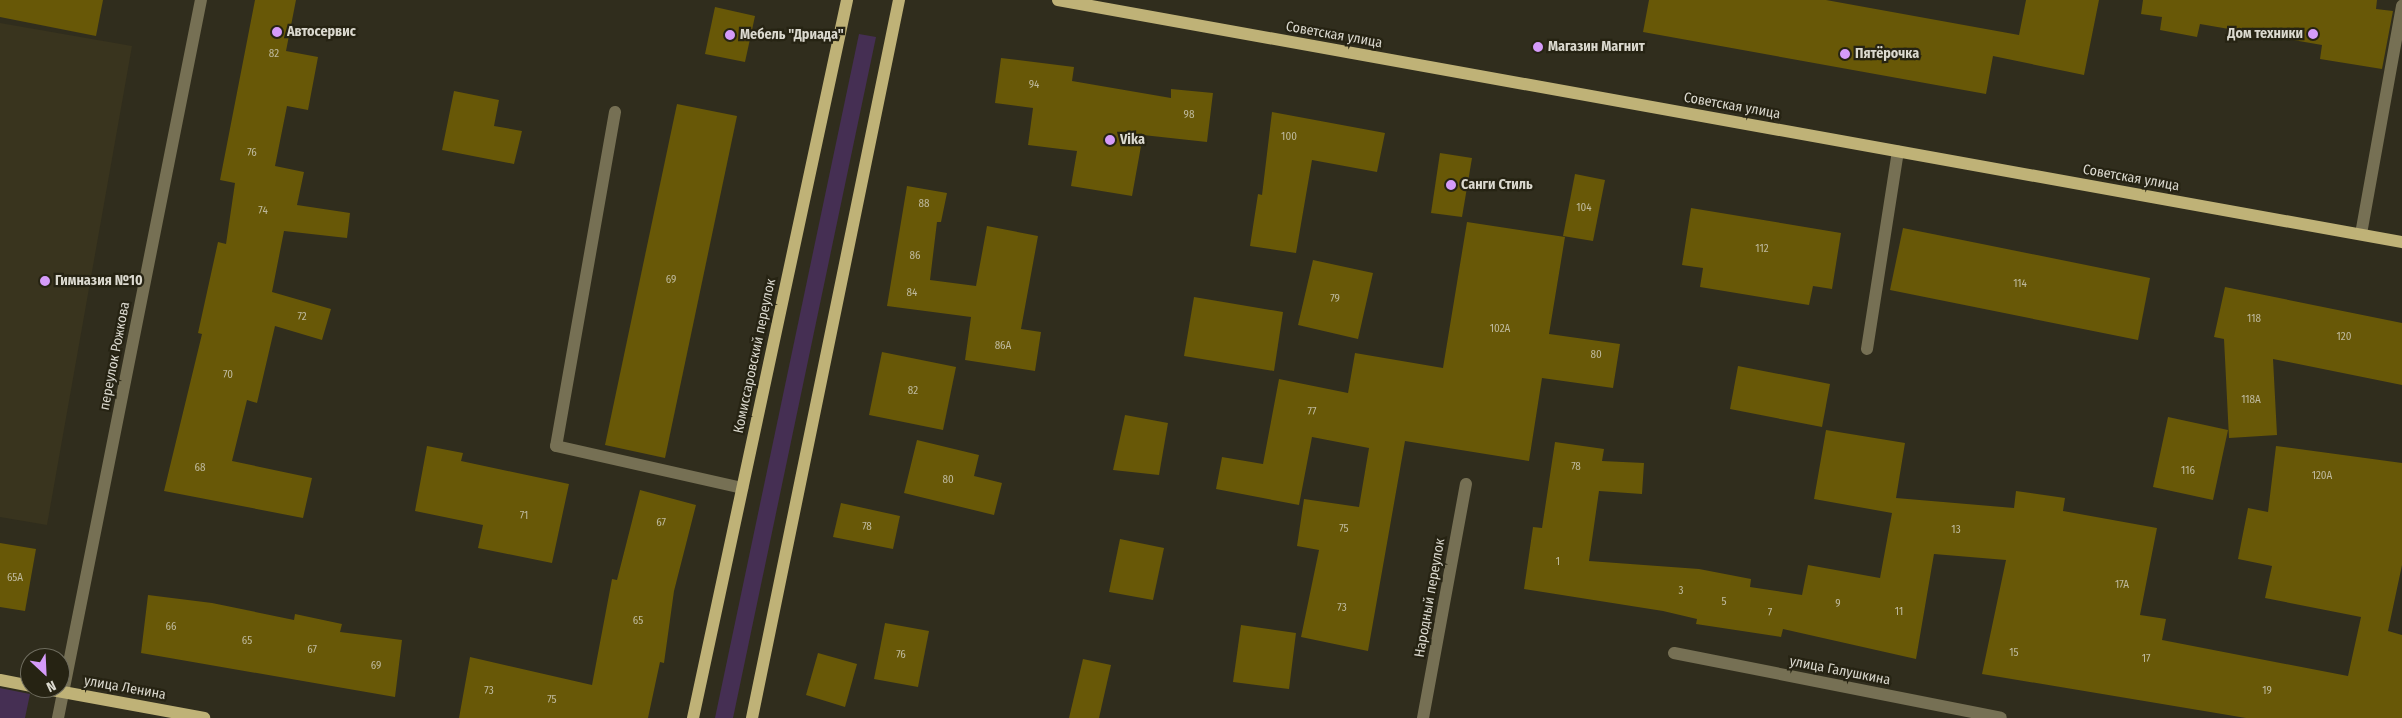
<!DOCTYPE html>
<meta charset="utf-8">
<style>
body{margin:0}
#map{position:relative;width:2402px;height:718px;overflow:hidden;background:#302d1d;font-family:"Fira Sans Condensed",sans-serif}
div>[style]{position:absolute}
[style*='--x']{left:calc(var(--x)*1px);top:calc(var(--y)*1px);width:calc(var(--w)*1px);rotate:calc(var(--a)*1deg)}
.built>*{inset:0;background:#39341e}
.green>*{inset:0;background:#452f53}
.building>*{inset:0;background:#685807}
.minor>*{height:12px;margin:-6px;padding:0 6px;transform-origin:6px;border-radius:6px;background:#767054}
.major>*{height:12px;margin:-6px;padding:0 6px;transform-origin:6px;border-radius:6px;background:#bfb277}
.dots>*{width:14px;height:14px;translate:-50% -50%;box-sizing:border-box;border:2px solid #262313;border-radius:50%}
span{translate:-50% -50%;white-space:nowrap;text-align:center;line-height:1.15;-webkit-text-stroke:4.5px #262313;paint-order:stroke}
.number-label{font-size:11px;color:#beb99d}
.number-label span{-webkit-text-stroke-width:0}
.poi-label{font-size:14px;color:#dbd9cf;font-weight:700}
.left{translate:0 -50%;text-align:left}
.right{translate:-100% -50%;text-align:right}
.street-label{font-size:14px;color:#dbd9cf}
.north{position:absolute;left:20px;top:648px;width:50px;height:50px;box-sizing:border-box;background:#262313;border:1px solid #6e6c5e;border-radius:50%;rotate:155deg;font-size:14px;font-weight:700;line-height:20px;text-align:center;color:#dbd9cf}
.north::after{content:'';display:block;margin:auto;width:18px;height:22px;background:#d59bfa;clip-path:polygon(50% 0,100% 100%,50% 72%,0 100%)}
</style>
<div id="map">
<div class="built">
<i style="clip-path:polygon(0 23px,132px 46px,47px 525px,0 517px)"></i>
</div>
<div class="green">
<i style="clip-path:polygon(859px 34px,876px 37px,733px 718px,715px 718px)"></i>
<i style="clip-path:polygon(0 688px,30px 694px,25px 718px,0 718px)"></i>
</div>
<div class="building">
<i style="clip-path:polygon(0 0,103px 0,96px 36px,0 17px)"></i>
<i style="clip-path:polygon(255px 0,296px 0,286px 51px,318px 57px,308px 110px,287px 106px,275px 166px,304px 172px,297px 205px,350px 213px,347px 238px,284px 231px,272px 292px,331px 309px,322px 340px,275px 326px,257px 403px,247px 400px,232px 461px,312px 478px,303px 518px,164px 491px,202px 334px,198px 333px,218px 242px,226px 244px,235px 183px,220px 180px)"></i>
<i style="clip-path:polygon(1649px 0,1826px 0,2019px 35px,2026px 0,2099px 0,2084px 75px,1993px 56px,1986px 94px,1643px 32px)"></i>
<i style="clip-path:polygon(2143px 0,2377px 0,2376px 9px,2393px 11px,2382px 69px,2320px 59px,2322px 45px,2200px 24px,2197px 37px,2160px 30px,2162px 17px,2141px 14px)"></i>
<i style="clip-path:polygon(715px 7px,755px 16px,745px 62px,705px 54px)"></i>
<i style="clip-path:polygon(1001px 58px,1074px 67px,1072px 81px,1171px 98px,1171px 89px,1213px 93px,1207px 142px,1143px 135px,1132px 196px,1071px 186px,1077px 151px,1028px 145px,1033px 108px,995px 103px)"></i>
<i style="clip-path:polygon(454px 91px,499px 100px,494px 126px,522px 131px,514px 164px,442px 150px)"></i>
<i style="clip-path:polygon(677px 104px,737px 116px,665px 458px,605px 445px)"></i>
<i style="clip-path:polygon(1272px 112px,1385px 133px,1377px 172px,1312px 160px,1296px 253px,1250px 246px,1258px 194px,1262px 195px)"></i>
<i style="clip-path:polygon(1440px 153px,1472px 158px,1462px 217px,1431px 213px)"></i>
<i style="clip-path:polygon(1575px 174px,1605px 180px,1593px 241px,1563px 236px)"></i>
<i style="clip-path:polygon(907px 186px,947px 193px,941px 222px,937px 222px,930px 280px,976px 286px,987px 226px,1038px 236px,1021px 329px,1041px 332px,1035px 371px,965px 360px,971px 317px,887px 306px)"></i>
<i style="clip-path:polygon(1691px 208px,1841px 233px,1832px 289px,1813px 286px,1809px 305px,1700px 287px,1703px 268px,1682px 265px)"></i>
<i style="clip-path:polygon(1467px 222px,1565px 237px,1549px 334px,1620px 344px,1613px 388px,1542px 378px,1529px 461px,1405px 441px,1368px 651px,1301px 637px,1319px 550px,1297px 546px,1304px 499px,1359px 507px,1369px 448px,1312px 437px,1299px 505px,1216px 489px,1222px 457px,1263px 464px,1279px 379px,1348px 393px,1355px 353px,1443px 368px)"></i>
<i style="clip-path:polygon(1903px 228px,2150px 278px,2138px 340px,1890px 290px)"></i>
<i style="clip-path:polygon(1313px 260px,1373px 273px,1358px 339px,1298px 325px)"></i>
<i style="clip-path:polygon(2225px 287px,2402px 323px,2402px 385px,2273px 359px,2277px 435px,2229px 438px,2224px 339px,2214px 337px)"></i>
<i style="clip-path:polygon(1194px 297px,1283px 312px,1274px 371px,1184px 356px)"></i>
<i style="clip-path:polygon(882px 352px,956px 367px,943px 430px,869px 415px)"></i>
<i style="clip-path:polygon(1738px 366px,1830px 384px,1822px 427px,1730px 409px)"></i>
<i style="clip-path:polygon(1125px 415px,1168px 423px,1159px 475px,1113px 470px)"></i>
<i style="clip-path:polygon(2168px 417px,2228px 430px,2213px 500px,2153px 487px)"></i>
<i style="clip-path:polygon(1826px 430px,1905px 443px,1896px 498px,2014px 508px,2016px 491px,2065px 498px,2063px 511px,2157px 528px,2140px 615px,2166px 619px,2162px 640px,2348px 676px,2361px 617px,2265px 598px,2272px 566px,2238px 559px,2248px 508px,2268px 512px,2276px 446px,2402px 463px,2402px 565px,2388px 631px,2402px 635px,2402px 718px,2246px 718px,1982px 674px,2006px 560px,1934px 554px,1916px 659px,1783px 629px,1781px 637px,1696px 624px,1697px 619px,1663px 611px,1524px 589px,1533px 527px,1542px 528px,1555px 442px,1604px 449px,1602px 461px,1644px 463px,1642px 494px,1599px 491px,1589px 561px,1699px 569px,1751px 579px,1750px 587px,1802px 595px,1808px 565px,1880px 578px,1892px 513px,1814px 499px)"></i>
<i style="clip-path:polygon(917px 440px,979px 455px,974px 476px,1002px 483px,994px 515px,904px 493px)"></i>
<i style="clip-path:polygon(427px 446px,463px 453px,461px 461px,569px 484px,552px 563px,478px 548px,483px 525px,415px 511px)"></i>
<i style="clip-path:polygon(640px 490px,696px 505px,674px 591px,664px 663px,660px 662px,648px 718px,459px 718px,470px 657px,592px 685px,612px 579px,617px 580px)"></i>
<i style="clip-path:polygon(841px 503px,900px 516px,893px 549px,833px 537px)"></i>
<i style="clip-path:polygon(1120px 539px,1164px 548px,1153px 600px,1109px 592px)"></i>
<i style="clip-path:polygon(0 543px,36px 549px,25px 611px,0 607px)"></i>
<i style="clip-path:polygon(148px 595px,212px 603px,294px 620px,295px 614px,342px 624px,340px 632px,402px 640px,395px 697px,141px 653px)"></i>
<i style="clip-path:polygon(885px 623px,929px 631px,918px 687px,874px 679px)"></i>
<i style="clip-path:polygon(1241px 625px,1296px 633px,1289px 689px,1233px 682px)"></i>
<i style="clip-path:polygon(818px 653px,857px 664px,845px 707px,806px 695px)"></i>
<i style="clip-path:polygon(1083px 659px,1111px 665px,1099px 718px,1069px 718px)"></i>
</div>
<div class="minor">
<i style="--x:615;--y:112;--w:339;--a:100"></i>
<i style="--x:556;--y:446;--w:191;--a:12.7"></i>
<i style="--x:2361;--y:234;--w:232;--a:-79.8"></i>
<i style="--x:1867;--y:349;--w:200;--a:-81.1"></i>
<i style="--x:1674;--y:653;--w:333;--a:11.2"></i>
<i style="--x:58;--y:718;--w:732;--a:-78.74"></i>
<i style="--x:1423;--y:718;--w:238;--a:-79.6"></i>
</div>
<div class="major">
<i style="--x:1058;--y:0;--w:1366;--a:10.21"></i>
<i style="--x:0;--y:680;--w:31;--a:11"></i>
<i style="--x:41;--y:688;--w:166;--a:10.4"></i>
<i style="--x:693;--y:718;--w:734;--a:-77.89"></i>
<i style="--x:752;--y:718;--w:733;--a:-78.43"></i>
</div>
<div class="dots">
<i style="left:277px;top:32px;background:#d59bfa"></i>
<i style="left:2313px;top:34px;background:#d59bfa"></i>
<i style="left:730px;top:35px;background:#d59bfa"></i>
<i style="left:1538px;top:47px;background:#d59bfa"></i>
<i style="left:1845px;top:54px;background:#d59bfa"></i>
<i style="left:1110px;top:140px;background:#d59bfa"></i>
<i style="left:1451px;top:185px;background:#d59bfa"></i>
<i style="left:45px;top:281px;background:#d59bfa"></i>
</div>
<div class="number-label">
<span style="left:274px;top:54px">82</span>
<span style="left:1034px;top:85px">94</span>
<span style="left:1189px;top:115px">98</span>
<span style="left:1289px;top:137px">100</span>
<span style="left:252px;top:153px">76</span>
<span style="left:924px;top:204px">88</span>
<span style="left:1584px;top:208px">104</span>
<span style="left:263px;top:211px">74</span>
<span style="left:1762px;top:249px">112</span>
<span style="left:915px;top:256px">86</span>
<span style="left:671px;top:280px">69</span>
<span style="left:2020px;top:284px">114</span>
<span style="left:912px;top:293px">84</span>
<span style="left:1335px;top:299px">79</span>
<span style="left:302px;top:317px">72</span>
<span style="left:2254px;top:319px">118</span>
<span style="left:1500px;top:329px">102А</span>
<span style="left:2344px;top:337px">120</span>
<span style="left:1003px;top:346px">86А</span>
<span style="left:1596px;top:355px">80</span>
<span style="left:228px;top:375px">70</span>
<span style="left:913px;top:391px">82</span>
<span style="left:2251px;top:400px">118А</span>
<span style="left:1312px;top:412px">77</span>
<span style="left:1576px;top:467px">78</span>
<span style="left:200px;top:468px">68</span>
<span style="left:2188px;top:471px">116</span>
<span style="left:2322px;top:476px">120А</span>
<span style="left:948px;top:480px">80</span>
<span style="left:524px;top:516px">71</span>
<span style="left:661px;top:523px">67</span>
<span style="left:867px;top:527px">78</span>
<span style="left:1344px;top:529px">75</span>
<span style="left:1956px;top:530px">13</span>
<span style="left:1558px;top:562px">1</span>
<span style="left:15px;top:578px">65А</span>
<span style="left:2122px;top:585px">17А</span>
<span style="left:1681px;top:591px">3</span>
<span style="left:1724px;top:602px">5</span>
<span style="left:1838px;top:604px">9</span>
<span style="left:1342px;top:608px">73</span>
<span style="left:1899px;top:612px">11</span>
<span style="left:1770px;top:613px">7</span>
<span style="left:638px;top:621px">65</span>
<span style="left:171px;top:627px">66</span>
<span style="left:247px;top:641px">65</span>
<span style="left:312px;top:650px">67</span>
<span style="left:2014px;top:653px">15</span>
<span style="left:901px;top:655px">76</span>
<span style="left:2146px;top:659px">17</span>
<span style="left:376px;top:666px">69</span>
<span style="left:489px;top:691px">73</span>
<span style="left:2267px;top:691px">19</span>
<span style="left:552px;top:700px">75</span>
</div>
<div class="poi-label">
<span class="left" style="left:287px;top:32px">Автосервис</span>
<span class="right" style="left:2303px;top:34px">Дом техники</span>
<span class="left" style="left:740px;top:35px">Мебель "Дриада"</span>
<span class="left" style="left:1548px;top:47px">Магазин Магнит</span>
<span class="left" style="left:1855px;top:54px">Пятёрочка</span>
<span class="left" style="left:1120px;top:140px">Vika</span>
<span class="left" style="left:1461px;top:185px">Санги Стиль</span>
<span class="left" style="left:55px;top:281px">Гимназия №10</span>
</div>
<div class="street-label">
<span style="left:1334px;top:35px;rotate:10deg">Советская улица</span>
<span style="left:1732px;top:106px;rotate:10deg">Советская улица</span>
<span style="left:2131px;top:178px;rotate:10deg">Советская улица</span>
<span style="left:115px;top:356px;rotate:-79deg">переулок Рожкова</span>
<span style="left:755px;top:356px;rotate:-78deg">Комиссаровский переулок</span>
<span style="left:1430px;top:598px;rotate:-80deg">Народный переулок</span>
<span style="left:1840px;top:671px;rotate:11deg">улица Галушкина</span>
<span style="left:125px;top:688px;rotate:10deg">улица Ленина</span>
</div>
<div class="north">N</div>
</div>
